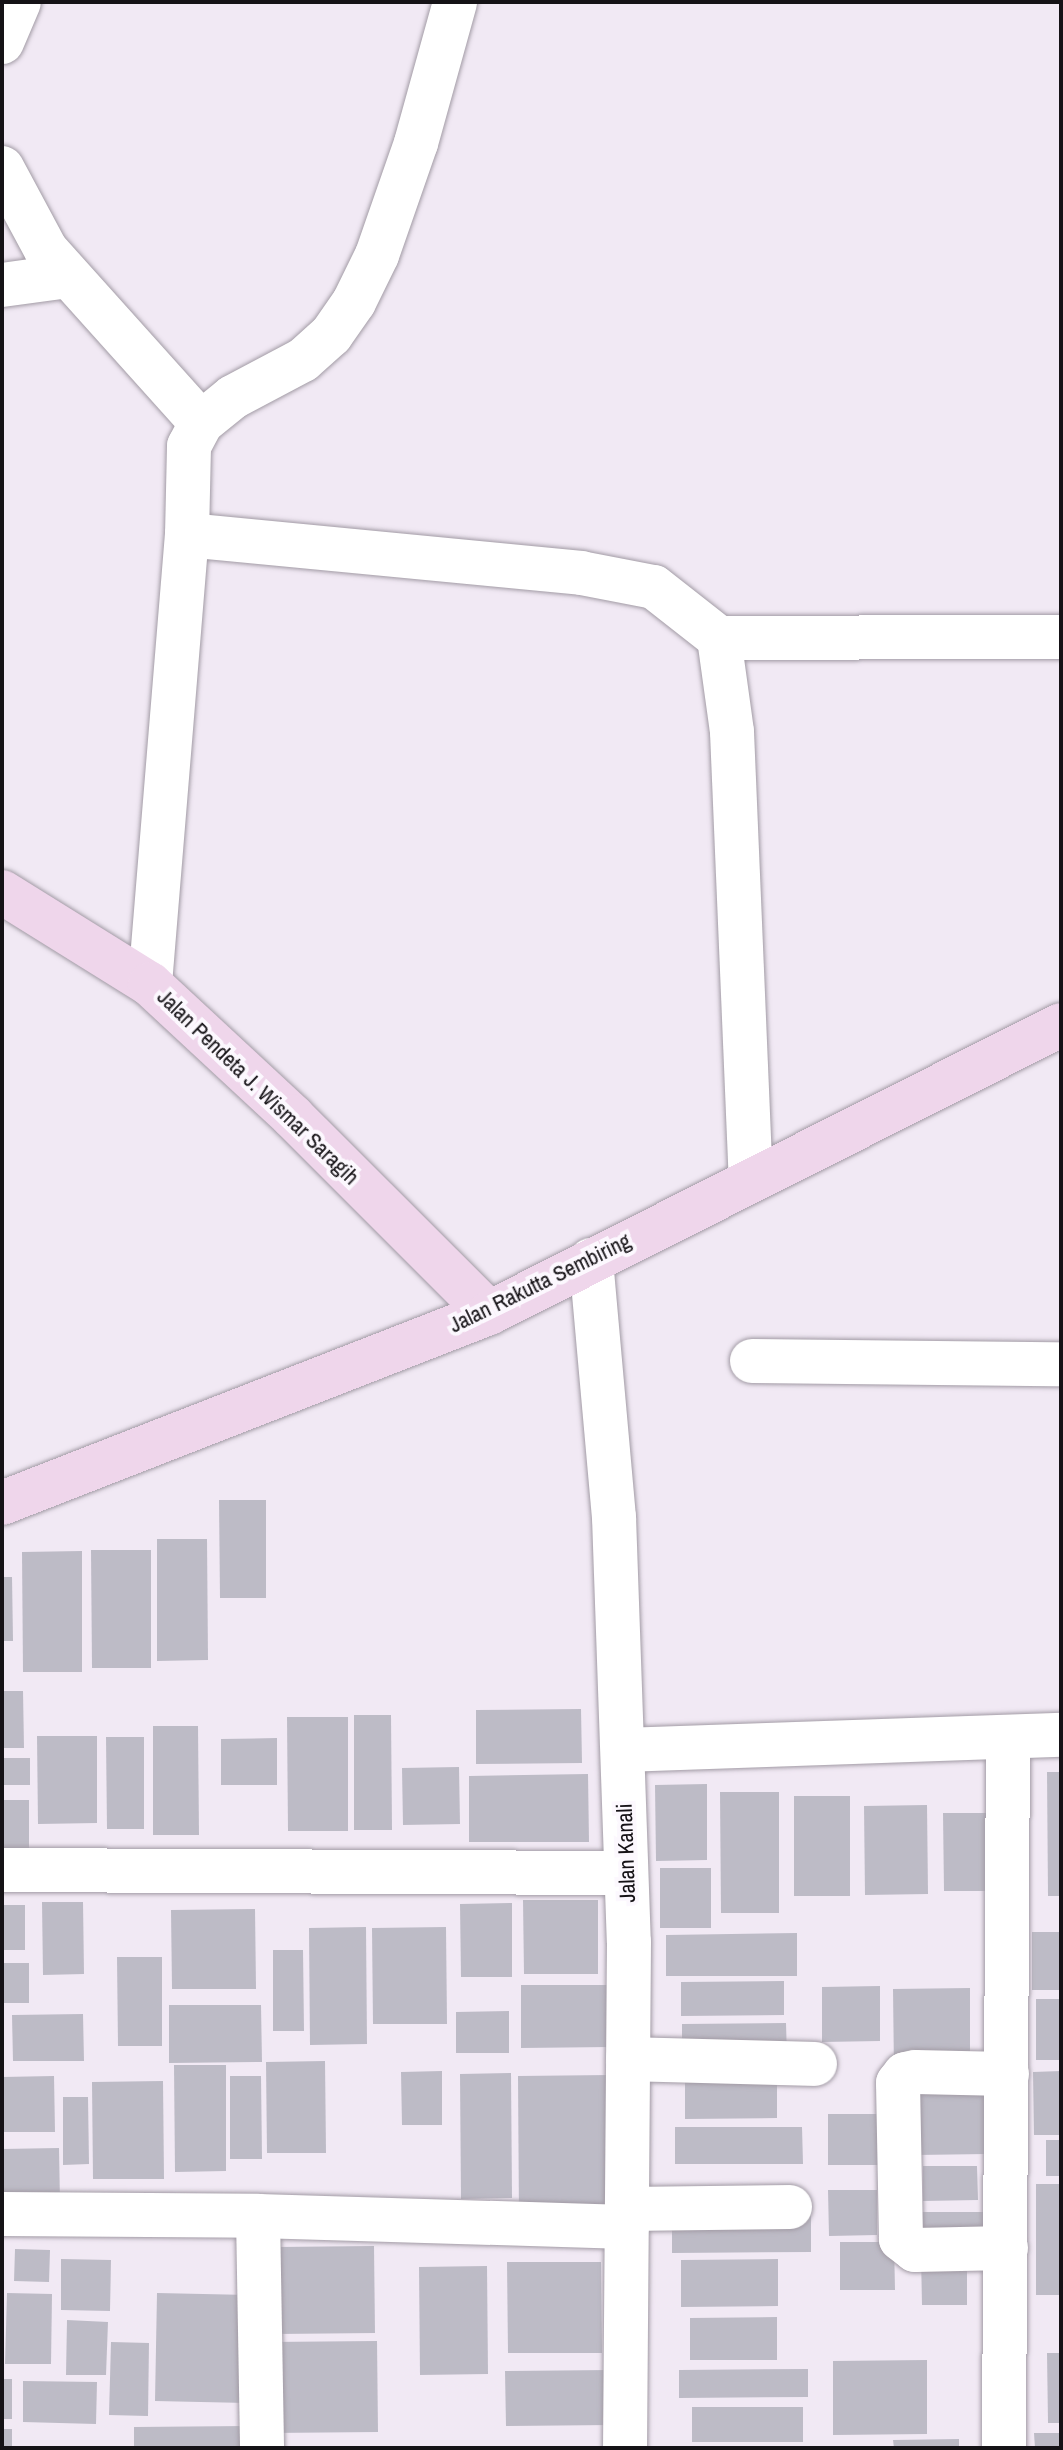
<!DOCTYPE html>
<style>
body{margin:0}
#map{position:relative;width:1063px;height:2450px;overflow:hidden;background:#f1e9f4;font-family:"Archivo Narrow",sans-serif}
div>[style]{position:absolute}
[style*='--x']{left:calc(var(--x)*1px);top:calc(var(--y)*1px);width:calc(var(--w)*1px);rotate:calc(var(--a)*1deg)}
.building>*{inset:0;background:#bdbbc6}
.roads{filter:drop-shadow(0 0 2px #a29ba5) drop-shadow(0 0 2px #a29ba5)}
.street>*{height:44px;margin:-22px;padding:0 22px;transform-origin:22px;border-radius:22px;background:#fff}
.secondary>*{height:44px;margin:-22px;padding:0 22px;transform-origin:22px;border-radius:22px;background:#efd6eb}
span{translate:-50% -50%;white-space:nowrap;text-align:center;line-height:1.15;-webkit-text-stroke:8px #fcf8fe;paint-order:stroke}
.street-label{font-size:22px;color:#151216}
.frame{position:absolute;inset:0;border:4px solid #151216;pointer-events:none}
</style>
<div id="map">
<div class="building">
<i style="clip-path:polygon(219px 1500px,266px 1500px,266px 1598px,220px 1598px)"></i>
<i style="clip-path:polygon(157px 1539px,207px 1539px,208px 1660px,157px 1661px)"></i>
<i style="clip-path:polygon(91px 1550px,151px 1550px,151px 1668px,92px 1668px)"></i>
<i style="clip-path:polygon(82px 1551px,82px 1672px,23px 1672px,22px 1552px)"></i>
<i style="clip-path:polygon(2px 1577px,12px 1577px,13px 1641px,2px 1641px)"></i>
<i style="clip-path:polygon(2px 1691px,23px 1691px,24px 1748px,2px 1748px)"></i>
<i style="clip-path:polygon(581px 1709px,582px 1763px,476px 1764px,476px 1710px)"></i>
<i style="clip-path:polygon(354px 1715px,391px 1715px,392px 1830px,354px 1830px)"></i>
<i style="clip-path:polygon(287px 1717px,348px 1717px,348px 1831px,288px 1831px)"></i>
<i style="clip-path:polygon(153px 1726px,198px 1726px,199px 1835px,153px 1835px)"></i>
<i style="clip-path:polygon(37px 1736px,97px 1736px,97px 1823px,38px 1824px)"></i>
<i style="clip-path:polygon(106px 1737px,144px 1737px,144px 1829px,107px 1829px)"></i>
<i style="clip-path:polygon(277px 1738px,277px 1785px,221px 1785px,221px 1739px)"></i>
<i style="clip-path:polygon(2px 1758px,30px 1758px,30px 1785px,2px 1785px)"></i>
<i style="clip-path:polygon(459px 1767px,460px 1824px,403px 1825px,402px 1768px)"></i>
<i style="clip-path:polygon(1047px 1772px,1061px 1772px,1061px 1896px,1048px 1896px)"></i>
<i style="clip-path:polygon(588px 1774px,589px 1842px,469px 1842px,469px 1776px)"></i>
<i style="clip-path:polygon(707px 1784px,707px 1860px,656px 1861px,655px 1785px)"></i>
<i style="clip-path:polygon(720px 1792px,779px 1792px,779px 1913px,721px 1913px)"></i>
<i style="clip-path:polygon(794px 1796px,850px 1796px,850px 1896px,794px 1896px)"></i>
<i style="clip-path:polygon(2px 1800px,29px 1800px,29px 1860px,2px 1860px)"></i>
<i style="clip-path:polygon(927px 1805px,928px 1894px,865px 1895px,864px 1806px)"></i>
<i style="clip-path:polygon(943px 1813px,987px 1813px,987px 1891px,944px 1891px)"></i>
<i style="clip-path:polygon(660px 1868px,711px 1868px,711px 1928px,660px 1928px)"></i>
<i style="clip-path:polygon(523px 1900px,598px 1900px,598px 1974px,524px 1974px)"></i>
<i style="clip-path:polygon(42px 1902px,83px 1902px,84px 1974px,43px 1975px)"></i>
<i style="clip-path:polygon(512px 1903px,512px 1977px,461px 1977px,460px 1904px)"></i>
<i style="clip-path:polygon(2px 1905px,25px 1905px,25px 1950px,2px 1950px)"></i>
<i style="clip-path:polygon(255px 1909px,256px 1989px,172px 1989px,171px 1910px)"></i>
<i style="clip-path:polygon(366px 1927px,367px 2044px,310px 2045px,309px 1928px)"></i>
<i style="clip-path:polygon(446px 1927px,447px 2024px,373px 2024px,372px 1928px)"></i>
<i style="clip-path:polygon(1032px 1932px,1061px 1932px,1061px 1990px,1032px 1990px)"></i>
<i style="clip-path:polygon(797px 1933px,797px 1976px,666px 1976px,666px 1935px)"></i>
<i style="clip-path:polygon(273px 1950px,303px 1950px,304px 2031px,273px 2031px)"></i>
<i style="clip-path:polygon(117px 1957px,162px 1957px,162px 2046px,118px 2046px)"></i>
<i style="clip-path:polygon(2px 1963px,29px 1963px,29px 2003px,2px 2003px)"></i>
<i style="clip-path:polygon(784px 1981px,784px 2015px,681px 2016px,681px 1982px)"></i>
<i style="clip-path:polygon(521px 1985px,609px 1985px,610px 2047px,521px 2048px)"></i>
<i style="clip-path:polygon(880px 1986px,880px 2041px,822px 2042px,822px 1987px)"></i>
<i style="clip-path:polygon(970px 1988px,970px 2070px,894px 2070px,893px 1989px)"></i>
<i style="clip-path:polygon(1036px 1999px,1061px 1999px,1061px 2060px,1036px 2060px)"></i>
<i style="clip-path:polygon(169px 2005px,261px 2005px,262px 2062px,169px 2063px)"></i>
<i style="clip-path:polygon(509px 2011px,509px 2053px,456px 2053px,456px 2012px)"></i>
<i style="clip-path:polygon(83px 2014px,84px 2061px,13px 2061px,12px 2015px)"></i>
<i style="clip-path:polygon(786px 2023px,787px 2057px,682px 2059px,682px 2024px)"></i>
<i style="clip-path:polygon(325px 2061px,326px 2153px,267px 2153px,266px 2062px)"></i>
<i style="clip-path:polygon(174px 2065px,226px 2065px,226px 2171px,175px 2172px)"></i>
<i style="clip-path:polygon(777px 2070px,777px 2118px,685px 2119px,685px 2071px)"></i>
<i style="clip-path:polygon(442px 2071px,442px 2125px,402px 2125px,401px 2072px)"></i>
<i style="clip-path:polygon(1061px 2071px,1061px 2135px,1034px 2135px,1033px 2072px)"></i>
<i style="clip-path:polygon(511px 2073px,512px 2198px,461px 2199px,460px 2074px)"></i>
<i style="clip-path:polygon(610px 2075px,610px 2218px,519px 2219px,518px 2076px)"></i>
<i style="clip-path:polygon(54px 2076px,55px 2132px,2px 2132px,2px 2077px)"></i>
<i style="clip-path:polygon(230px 2076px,261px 2076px,262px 2159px,230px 2159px)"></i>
<i style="clip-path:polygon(163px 2081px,164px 2179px,93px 2179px,92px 2082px)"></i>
<i style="clip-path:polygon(987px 2089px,987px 2154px,916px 2155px,915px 2090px)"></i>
<i style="clip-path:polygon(63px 2097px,88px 2097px,89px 2164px,63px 2165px)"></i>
<i style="clip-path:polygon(828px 2114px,884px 2114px,885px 2165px,828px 2165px)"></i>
<i style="clip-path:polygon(675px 2127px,802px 2127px,803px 2164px,675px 2164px)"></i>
<i style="clip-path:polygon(1046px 2140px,1061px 2140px,1061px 2176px,1046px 2176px)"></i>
<i style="clip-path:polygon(59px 2148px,60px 2203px,2px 2204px,2px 2149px)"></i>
<i style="clip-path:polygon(923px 2166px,977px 2166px,978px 2200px,923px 2201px)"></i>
<i style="clip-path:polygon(1036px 2184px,1061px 2184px,1061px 2295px,1036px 2295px)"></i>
<i style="clip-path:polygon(828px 2190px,877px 2190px,877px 2235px,829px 2236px)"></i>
<i style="clip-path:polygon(914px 2212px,984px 2212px,984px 2244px,914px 2244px)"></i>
<i style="clip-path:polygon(811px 2214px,811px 2252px,672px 2253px,672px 2215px)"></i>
<i style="clip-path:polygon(840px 2242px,894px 2242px,895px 2290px,840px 2290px)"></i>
<i style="clip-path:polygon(374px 2246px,375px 2333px,277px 2334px,277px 2247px)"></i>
<i style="clip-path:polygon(15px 2249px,50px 2250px,49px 2282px,14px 2281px)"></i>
<i style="clip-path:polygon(921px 2255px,967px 2255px,967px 2305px,922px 2305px)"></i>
<i style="clip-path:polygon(61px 2259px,111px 2260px,110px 2311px,61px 2310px)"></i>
<i style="clip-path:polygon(778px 2259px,778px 2306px,681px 2307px,681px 2260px)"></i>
<i style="clip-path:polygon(507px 2262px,601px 2262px,602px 2353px,508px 2353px)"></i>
<i style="clip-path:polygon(487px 2266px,488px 2374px,420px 2375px,419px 2267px)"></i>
<i style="clip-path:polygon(7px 2293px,52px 2294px,51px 2364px,5px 2364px)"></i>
<i style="clip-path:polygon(157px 2293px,249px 2295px,247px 2403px,155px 2401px)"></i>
<i style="clip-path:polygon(777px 2317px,777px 2360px,690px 2360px,690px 2318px)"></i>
<i style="clip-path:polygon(67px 2320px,108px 2322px,106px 2375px,66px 2375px)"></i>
<i style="clip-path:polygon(377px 2341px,378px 2432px,270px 2433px,269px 2342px)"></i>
<i style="clip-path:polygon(111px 2342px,149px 2343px,148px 2416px,109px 2415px)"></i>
<i style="clip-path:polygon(1047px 2353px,1061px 2353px,1061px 2423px,1048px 2423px)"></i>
<i style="clip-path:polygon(927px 2360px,927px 2434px,833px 2435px,833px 2361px)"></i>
<i style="clip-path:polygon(808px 2369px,808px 2397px,679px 2398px,679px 2370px)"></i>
<i style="clip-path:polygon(610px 2370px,611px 2425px,506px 2426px,505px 2371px)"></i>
<i style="clip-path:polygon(2px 2379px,12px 2379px,12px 2419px,2px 2419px)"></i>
<i style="clip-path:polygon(23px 2381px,97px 2382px,96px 2424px,23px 2422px)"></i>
<i style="clip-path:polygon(692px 2407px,803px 2407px,803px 2442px,692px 2442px)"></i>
<i style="clip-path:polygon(246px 2426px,246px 2448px,134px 2448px,134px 2427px)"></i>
<i style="clip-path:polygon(2px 2429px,12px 2429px,12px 2448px,2px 2448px)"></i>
<i style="clip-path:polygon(1034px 2433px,1061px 2433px,1061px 2448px,1035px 2448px)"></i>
<i style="clip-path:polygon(959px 2439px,959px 2448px,894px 2448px,893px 2440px)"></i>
</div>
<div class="roads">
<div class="street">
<i style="--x:2;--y:42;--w:43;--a:-67"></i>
<i style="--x:2;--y:168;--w:93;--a:61.8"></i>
<i style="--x:46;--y:250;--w:232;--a:48.1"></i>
<i style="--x:2;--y:285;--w:67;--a:-7.8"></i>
<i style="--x:187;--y:535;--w:396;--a:5.5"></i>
<i style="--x:581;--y:573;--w:74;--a:10.9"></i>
<i style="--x:654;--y:587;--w:83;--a:38.1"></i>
<i style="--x:719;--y:638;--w:95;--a:82.1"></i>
<i style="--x:732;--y:732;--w:446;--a:87.6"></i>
<i style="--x:719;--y:638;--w:342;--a:-0.2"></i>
<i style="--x:150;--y:984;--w:451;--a:-85.3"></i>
<i style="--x:187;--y:535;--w:89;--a:-88.7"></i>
<i style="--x:189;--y:446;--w:26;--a:-62"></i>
<i style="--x:201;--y:423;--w:41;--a:-39.1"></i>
<i style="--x:233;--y:397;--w:79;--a:-27.9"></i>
<i style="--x:303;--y:360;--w:38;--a:-42"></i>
<i style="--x:331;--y:335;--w:40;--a:-55.1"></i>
<i style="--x:354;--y:302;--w:52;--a:-63.9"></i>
<i style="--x:377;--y:255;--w:119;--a:-70.8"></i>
<i style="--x:416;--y:143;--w:146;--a:-74.5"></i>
<i style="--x:591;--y:1260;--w:258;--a:84.9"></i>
<i style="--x:614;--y:1517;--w:425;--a:88"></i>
<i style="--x:629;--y:1942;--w:506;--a:90.45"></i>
<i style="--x:752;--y:1361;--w:309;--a:0.6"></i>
<i style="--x:623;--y:1750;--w:438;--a:-2"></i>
<i style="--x:2;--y:1870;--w:624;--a:0.28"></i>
<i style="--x:628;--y:2059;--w:187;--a:1.5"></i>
<i style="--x:628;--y:2209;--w:162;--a:-0.7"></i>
<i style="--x:2;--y:2214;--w:256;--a:0.4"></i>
<i style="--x:258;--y:2216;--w:369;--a:1.7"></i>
<i style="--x:258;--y:2216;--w:232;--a:89"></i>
<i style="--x:1006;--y:2248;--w:91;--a:178.7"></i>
<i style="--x:915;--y:2250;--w:18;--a:-142"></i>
<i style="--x:901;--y:2239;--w:156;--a:-91.1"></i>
<i style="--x:898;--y:2083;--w:11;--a:-52"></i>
<i style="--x:905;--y:2074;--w:10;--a:-11"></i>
<i style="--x:915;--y:2072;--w:92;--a:1.2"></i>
<i style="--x:1004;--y:2448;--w:709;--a:-89.68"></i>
</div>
<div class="secondary">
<i style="--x:2;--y:892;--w:174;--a:31.9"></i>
<i style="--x:150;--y:984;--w:195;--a:42.9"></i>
<i style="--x:293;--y:1117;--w:277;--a:45"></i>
<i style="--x:2;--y:1503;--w:523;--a:-21.31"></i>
<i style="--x:489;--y:1313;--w:640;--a:-26.73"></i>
</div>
</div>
<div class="street-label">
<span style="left:258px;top:1087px;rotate:44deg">Jalan Pendeta J. Wismar Saragih</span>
<span style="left:540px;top:1283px;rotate:-26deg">Jalan Rakutta Sembiring</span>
<span style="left:626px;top:1853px;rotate:-92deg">Jalan Kanali</span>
</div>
<div class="frame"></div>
</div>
